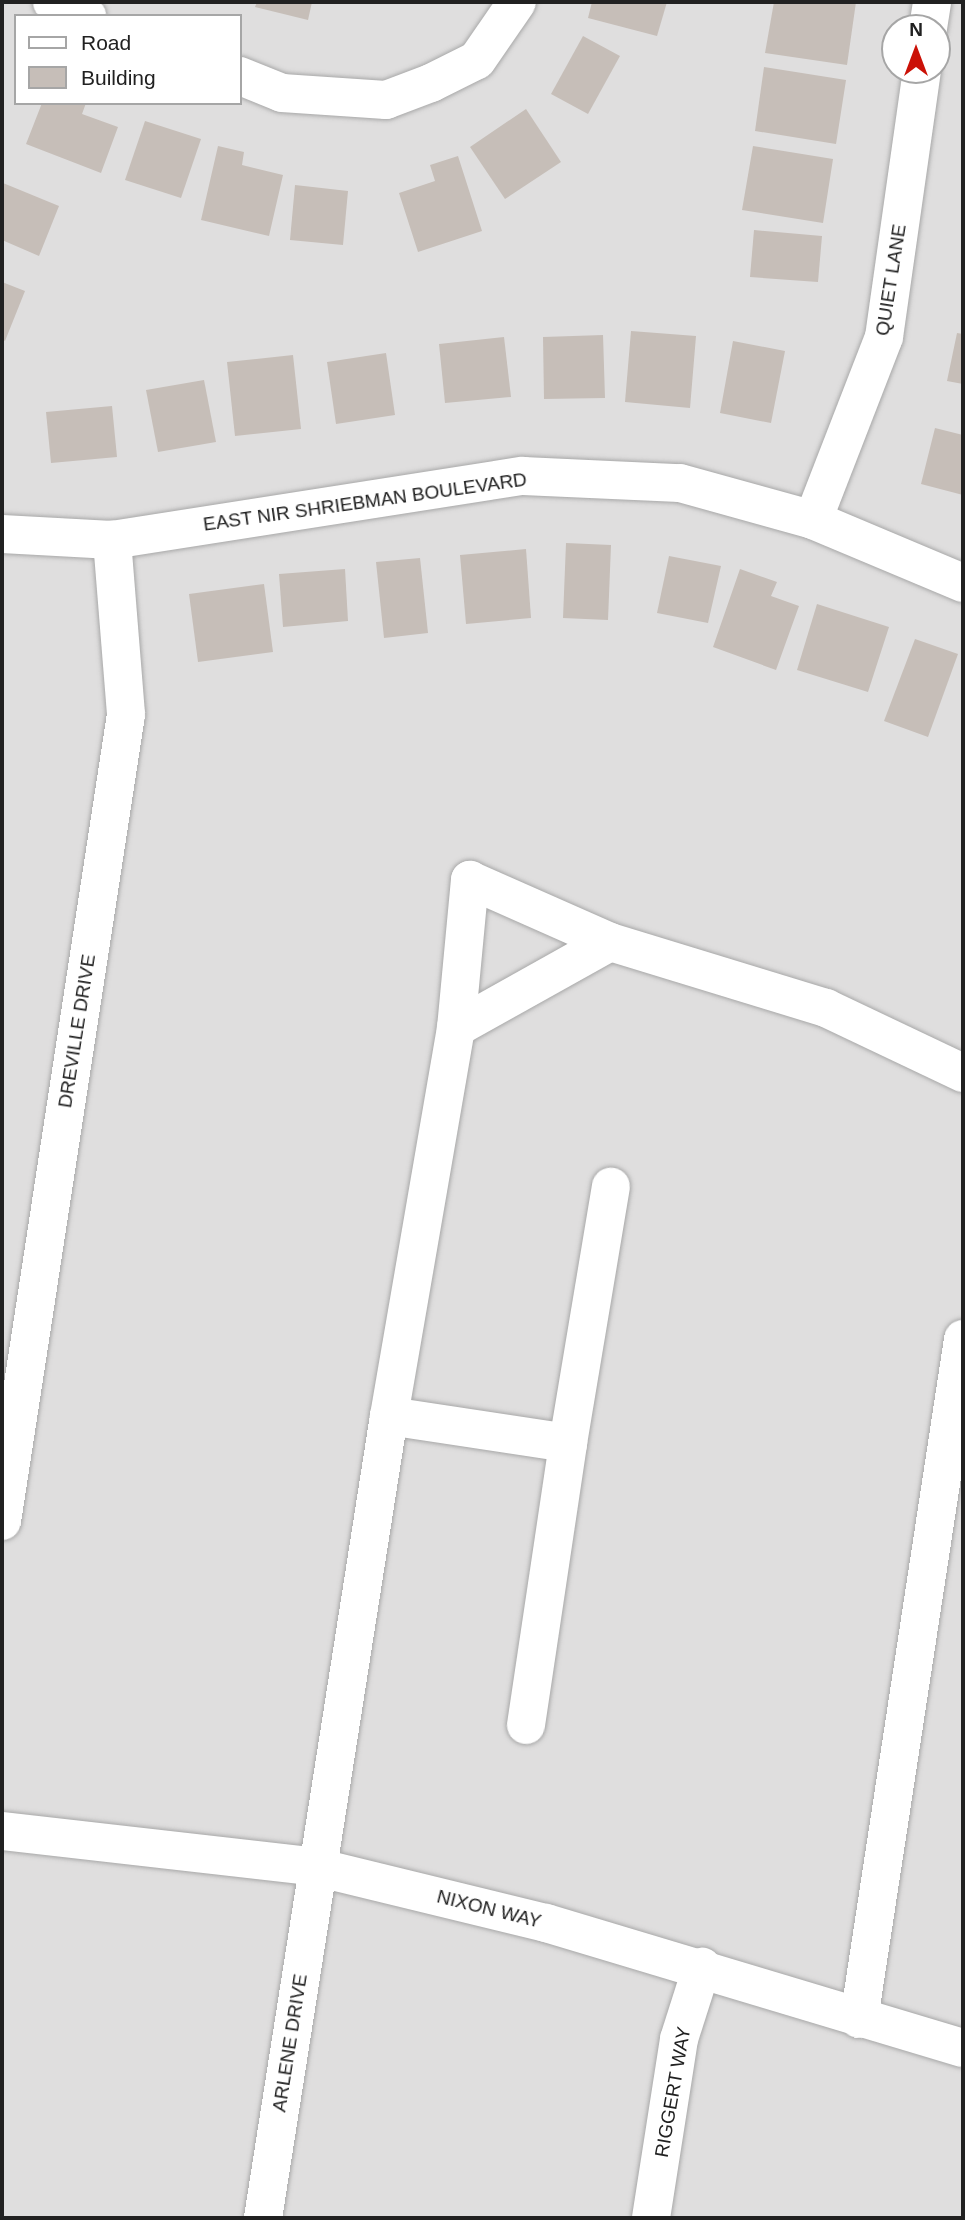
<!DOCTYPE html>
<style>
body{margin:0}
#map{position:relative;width:965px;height:2220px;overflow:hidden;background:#f1efe8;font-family:Arial,sans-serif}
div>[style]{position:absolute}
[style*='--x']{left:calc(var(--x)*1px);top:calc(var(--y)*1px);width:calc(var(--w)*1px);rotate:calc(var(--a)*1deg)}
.residential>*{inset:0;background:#dfdede}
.building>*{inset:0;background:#c6beb8}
.roads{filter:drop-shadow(0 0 2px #a8a8a8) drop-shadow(0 0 2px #a8a8a8)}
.minor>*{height:38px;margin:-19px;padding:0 19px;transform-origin:19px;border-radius:19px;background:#fff}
span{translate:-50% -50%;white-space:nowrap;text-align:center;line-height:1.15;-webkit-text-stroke:6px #fff;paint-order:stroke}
.street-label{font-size:19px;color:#212121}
.frame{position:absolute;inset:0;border:4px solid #212121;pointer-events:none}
.legend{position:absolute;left:14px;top:14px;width:228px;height:91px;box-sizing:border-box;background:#fff;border:2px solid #a6a6a6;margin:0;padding:9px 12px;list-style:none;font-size:21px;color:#212121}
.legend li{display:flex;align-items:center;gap:14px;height:35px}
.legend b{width:35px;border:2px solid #a6a6a6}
.north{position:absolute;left:881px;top:14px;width:70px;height:70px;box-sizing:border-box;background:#fff;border:2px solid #a6a6a6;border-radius:50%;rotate:0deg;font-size:19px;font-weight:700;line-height:28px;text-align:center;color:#212121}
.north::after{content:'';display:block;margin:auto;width:24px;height:32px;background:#cb1107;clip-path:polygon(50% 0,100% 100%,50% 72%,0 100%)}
</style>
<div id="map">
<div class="residential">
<i style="clip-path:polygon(evenodd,2px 2px,963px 2px,963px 2218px,2px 2218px,2px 2px,16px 16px,240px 16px,240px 103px,16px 103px,16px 16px,2px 2px,895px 28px,937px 28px,937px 70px,895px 70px,895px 28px)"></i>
</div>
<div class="building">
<i style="clip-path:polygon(257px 2px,312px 2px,308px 20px,255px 7px)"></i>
<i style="clip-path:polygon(592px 2px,667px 2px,657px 36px,588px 18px)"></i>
<i style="clip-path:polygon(774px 2px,856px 2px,847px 65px,765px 53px)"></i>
<i style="clip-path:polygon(583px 36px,620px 56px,588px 114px,551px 94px)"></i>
<i style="clip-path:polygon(764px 67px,846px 80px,836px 144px,755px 131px)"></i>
<i style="clip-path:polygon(42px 103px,86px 103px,82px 114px,118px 127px,101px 173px,26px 144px)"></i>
<i style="clip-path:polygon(526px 109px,561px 162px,505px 199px,470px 147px)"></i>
<i style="clip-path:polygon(145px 121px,201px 139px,181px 198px,125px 180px)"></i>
<i style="clip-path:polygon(218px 146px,244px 152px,242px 165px,283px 175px,269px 236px,201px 220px)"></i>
<i style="clip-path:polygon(753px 146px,833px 159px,823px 223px,742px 210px)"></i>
<i style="clip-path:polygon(458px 156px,482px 231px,418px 252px,399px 193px,435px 181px,430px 165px)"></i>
<i style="clip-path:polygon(3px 183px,59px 206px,39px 256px,2px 240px)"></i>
<i style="clip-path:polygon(295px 185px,348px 191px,343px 245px,290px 240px)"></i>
<i style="clip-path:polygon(754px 230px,822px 236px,818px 282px,750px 277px)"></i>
<i style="clip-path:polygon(2px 282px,25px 291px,5px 341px,2px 339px)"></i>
<i style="clip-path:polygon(631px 331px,696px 336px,690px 408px,625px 402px)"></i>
<i style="clip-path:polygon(957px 333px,963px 334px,963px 384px,947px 381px)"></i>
<i style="clip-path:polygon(603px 335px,605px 398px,544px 399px,543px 337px)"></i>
<i style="clip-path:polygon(504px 337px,511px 397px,445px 403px,439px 344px)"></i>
<i style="clip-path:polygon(733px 341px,785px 351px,771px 423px,720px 413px)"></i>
<i style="clip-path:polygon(386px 353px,395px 415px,336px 424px,327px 362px)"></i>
<i style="clip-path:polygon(293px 355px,301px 429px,235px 436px,227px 362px)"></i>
<i style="clip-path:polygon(204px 380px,216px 442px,158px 452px,146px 390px)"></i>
<i style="clip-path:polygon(112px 406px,117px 457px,51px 463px,46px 412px)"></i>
<i style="clip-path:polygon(935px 428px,963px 435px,963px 495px,921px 484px)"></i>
<i style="clip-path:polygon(566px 543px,611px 545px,608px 620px,563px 618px)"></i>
<i style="clip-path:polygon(526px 549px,531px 618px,466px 624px,460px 555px)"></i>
<i style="clip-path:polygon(669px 556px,721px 566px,708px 623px,657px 613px)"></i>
<i style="clip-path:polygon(420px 558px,428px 633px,384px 638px,376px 562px)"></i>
<i style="clip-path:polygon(345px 569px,348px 621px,283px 627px,279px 574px)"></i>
<i style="clip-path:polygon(740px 569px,777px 582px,771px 596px,799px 606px,776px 670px,713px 647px)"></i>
<i style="clip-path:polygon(264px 584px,273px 652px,198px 662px,189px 594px)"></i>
<i style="clip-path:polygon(817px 604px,889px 627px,868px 692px,797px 670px)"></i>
<i style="clip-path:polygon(915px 639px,958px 654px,928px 737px,884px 721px)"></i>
</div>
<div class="roads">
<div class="minor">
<i style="--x:52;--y:2;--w:38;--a:22"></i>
<i style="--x:928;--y:28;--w:26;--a:-81"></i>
<i style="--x:240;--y:76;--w:45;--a:22"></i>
<i style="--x:282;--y:93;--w:104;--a:3.9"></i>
<i style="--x:386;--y:100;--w:48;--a:-20.7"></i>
<i style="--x:431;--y:83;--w:51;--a:-26.6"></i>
<i style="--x:477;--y:60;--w:70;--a:-55.4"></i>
<i style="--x:813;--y:520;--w:196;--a:-68.8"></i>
<i style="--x:884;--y:337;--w:270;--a:-81.9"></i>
<i style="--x:2;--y:534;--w:110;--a:3.1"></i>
<i style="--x:112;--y:540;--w:416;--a:-8.9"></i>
<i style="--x:523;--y:476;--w:157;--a:2.6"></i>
<i style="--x:680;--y:483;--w:138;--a:15.5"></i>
<i style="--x:813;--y:520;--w:163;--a:22.8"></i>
<i style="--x:456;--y:1028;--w:176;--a:-29.2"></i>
<i style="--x:389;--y:1416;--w:181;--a:8.6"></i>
<i style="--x:568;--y:1443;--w:260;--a:-80.5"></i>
<i style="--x:2;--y:1521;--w:816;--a:-81.26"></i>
<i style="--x:126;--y:714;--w:175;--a:-94.6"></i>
<i style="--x:526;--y:1725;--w:285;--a:-81.5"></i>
<i style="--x:2;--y:1831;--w:316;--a:6.5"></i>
<i style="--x:316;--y:1867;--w:237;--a:13.7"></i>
<i style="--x:546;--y:1923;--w:435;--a:16.7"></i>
<i style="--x:859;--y:2019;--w:688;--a:-81.3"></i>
<i style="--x:263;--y:2218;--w:812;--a:-81.07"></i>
<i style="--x:389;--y:1416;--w:394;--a:-80.2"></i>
<i style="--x:456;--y:1028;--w:149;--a:-84.6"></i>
<i style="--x:470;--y:880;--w:153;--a:23.9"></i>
<i style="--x:610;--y:942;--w:226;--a:17"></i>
<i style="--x:826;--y:1008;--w:152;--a:25.4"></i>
<i style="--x:651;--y:2218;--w:181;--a:-81.1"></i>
<i style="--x:679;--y:2039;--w:76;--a:-72.3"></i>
</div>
</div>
<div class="street-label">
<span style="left:891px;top:280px;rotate:-81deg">QUIET LANE</span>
<span style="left:365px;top:502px;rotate:-8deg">EAST NIR SHRIEBMAN BOULEVARD</span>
<span style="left:77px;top:1031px;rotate:-81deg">DREVILLE DRIVE</span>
<span style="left:489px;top:1909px;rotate:14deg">NIXON WAY</span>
<span style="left:290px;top:2043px;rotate:-81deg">ARLENE DRIVE</span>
<span style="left:673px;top:2092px;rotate:-80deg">RIGGERT WAY</span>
</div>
<div class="frame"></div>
<ul class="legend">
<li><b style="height:9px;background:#fff"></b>Road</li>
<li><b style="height:19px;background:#c6beb8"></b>Building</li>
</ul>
<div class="north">N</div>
</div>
